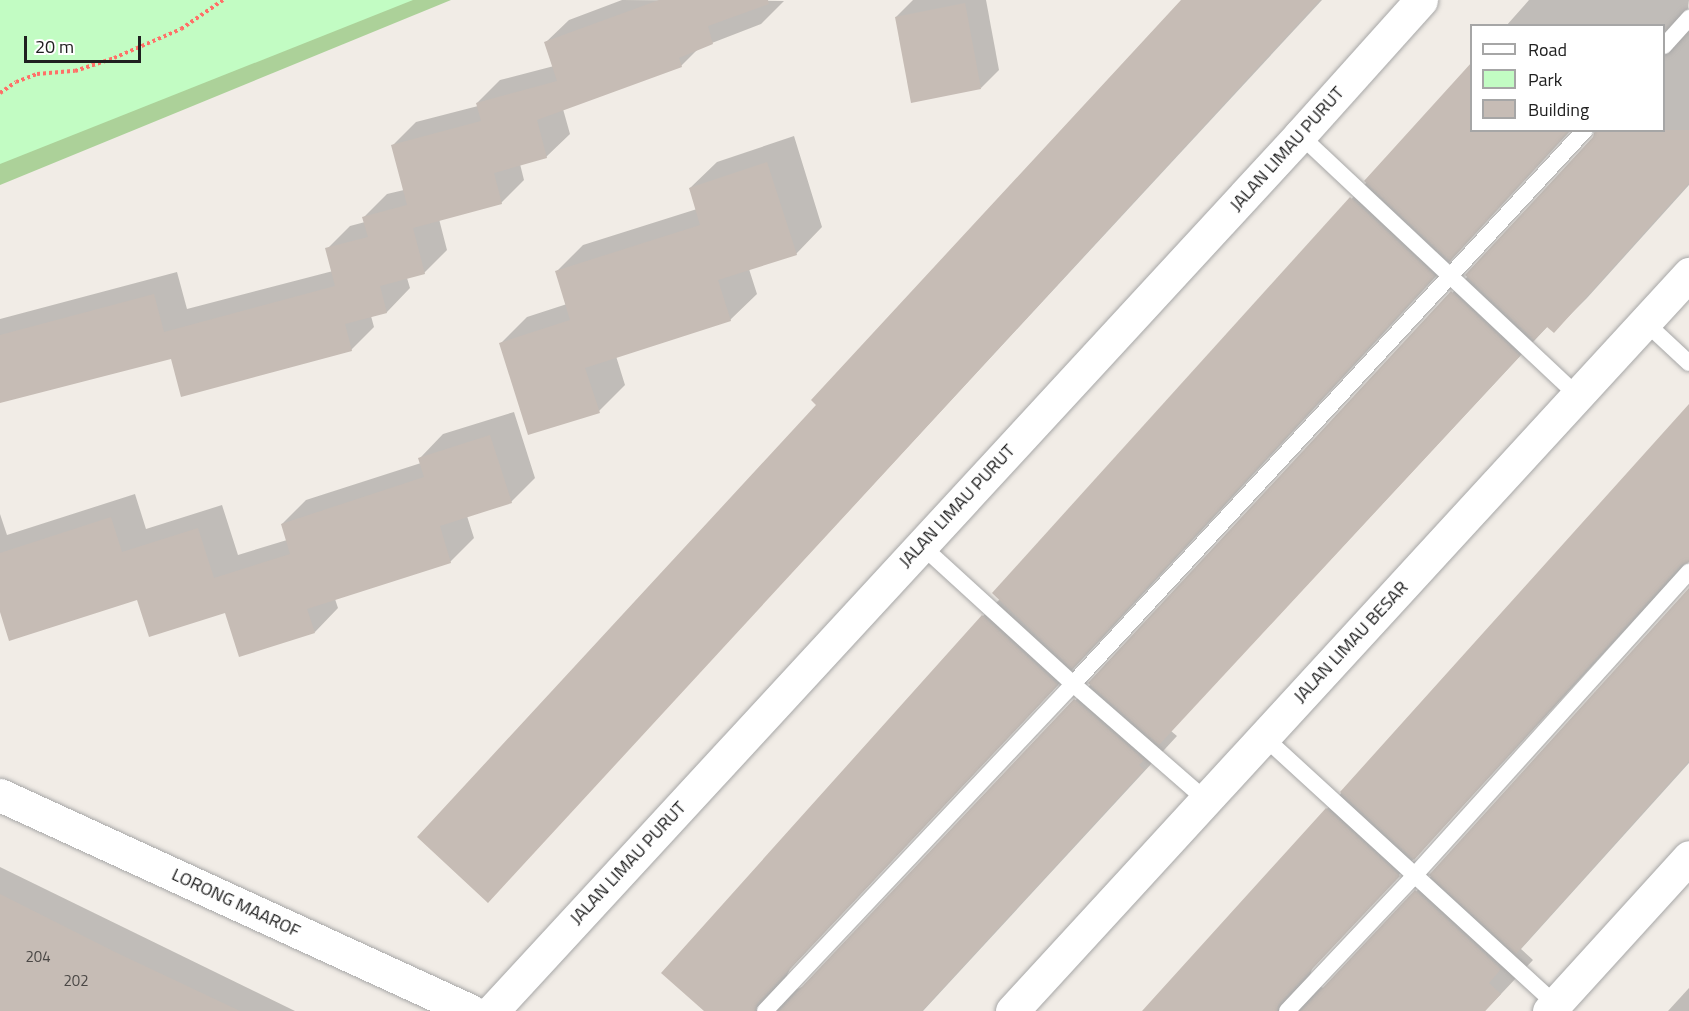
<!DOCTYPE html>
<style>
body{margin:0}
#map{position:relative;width:1689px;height:1011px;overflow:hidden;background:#f1ece6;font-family:"Titillium Web",sans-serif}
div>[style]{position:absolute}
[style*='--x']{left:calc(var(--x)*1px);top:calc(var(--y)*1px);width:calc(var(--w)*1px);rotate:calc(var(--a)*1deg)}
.forest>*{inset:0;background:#acd199}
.park>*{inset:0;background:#c2fcc3}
.shadow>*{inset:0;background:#0003}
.building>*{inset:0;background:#c6bcb5}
.path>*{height:4px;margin-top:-2px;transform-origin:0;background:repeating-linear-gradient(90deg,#ff7068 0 3px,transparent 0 6px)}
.roads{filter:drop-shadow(0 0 2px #a7a7a7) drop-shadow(0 0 2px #a7a7a7)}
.service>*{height:16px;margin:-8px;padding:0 8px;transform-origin:8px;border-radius:8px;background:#fff}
.minor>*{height:33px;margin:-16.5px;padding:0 16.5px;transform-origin:16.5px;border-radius:16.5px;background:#fff}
span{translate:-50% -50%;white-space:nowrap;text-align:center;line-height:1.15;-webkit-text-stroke:6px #fff;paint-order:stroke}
.number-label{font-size:15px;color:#4a4745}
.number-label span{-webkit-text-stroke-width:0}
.street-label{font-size:18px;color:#202020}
.legend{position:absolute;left:1470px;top:24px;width:195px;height:108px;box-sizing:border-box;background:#fff;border:2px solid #a6a6a6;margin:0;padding:8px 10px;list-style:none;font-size:18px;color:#202020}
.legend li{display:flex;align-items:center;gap:12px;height:30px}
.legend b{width:30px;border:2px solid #a6a6a6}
.scale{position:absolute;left:24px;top:36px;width:117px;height:27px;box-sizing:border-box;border:3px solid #202020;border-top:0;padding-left:8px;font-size:18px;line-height:21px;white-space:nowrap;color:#202020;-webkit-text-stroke:4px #fff;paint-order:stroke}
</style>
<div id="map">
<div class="forest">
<i style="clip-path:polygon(54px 0,451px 0,0 185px,0 11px)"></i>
</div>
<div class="park">
<i style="clip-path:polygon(0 0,413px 0,0 164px)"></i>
</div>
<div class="shadow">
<i style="clip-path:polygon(622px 0,784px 1px,761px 24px,699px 48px,681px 66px,563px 109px,570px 134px,546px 157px,520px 164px,524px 180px,501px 203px,439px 219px,447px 250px,424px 273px,407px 278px,410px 288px,387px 312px,371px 316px,374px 327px,351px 350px,172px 357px,0 402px,0 319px,177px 272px,187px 309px,333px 271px,327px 249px,350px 226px,365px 222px,364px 217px,387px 194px,404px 190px,393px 145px,416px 122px,478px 106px,477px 103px,500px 80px,554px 66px,545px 43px,569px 20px)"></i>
<i style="clip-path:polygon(913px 0,986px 0,999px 70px,981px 88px,896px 17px)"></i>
<i style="clip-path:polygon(1184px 0,1322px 0,488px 900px,819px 405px)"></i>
<i style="clip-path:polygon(1529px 0,1689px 0,1687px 15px,1689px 18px,1689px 185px,1587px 298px,1554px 331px,1548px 326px,1171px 731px,1177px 736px,923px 1011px,706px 1011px,983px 616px,1000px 599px,994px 593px,1367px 182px,1472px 130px,1571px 130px,1106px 634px,790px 969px,787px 975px,790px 985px,797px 989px,805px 986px,1091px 684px,1468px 276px,1664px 130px,1664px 26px,1506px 26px)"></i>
<i style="clip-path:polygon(794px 136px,822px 227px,796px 254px,749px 269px,757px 294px,730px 320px,616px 356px,625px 385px,599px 411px,501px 343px,527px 317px,567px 304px,557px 271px,583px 245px,697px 209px,690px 188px,717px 162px)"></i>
<i style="clip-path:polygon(1689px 409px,1689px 561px,1312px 969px,1309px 979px,1314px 986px,1325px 988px,1432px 875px,1689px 590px,1689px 763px,1521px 949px,1533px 960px,1485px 1011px,1144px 1011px)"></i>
<i style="clip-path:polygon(514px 412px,535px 478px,511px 502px,467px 516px,474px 538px,450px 562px,335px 599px,338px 608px,315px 632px,226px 611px,138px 598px,0 607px,0 514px,7px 535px,135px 494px,146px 529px,222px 505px,238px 555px,287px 540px,282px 524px,306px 500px,421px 463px,420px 458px,443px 434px)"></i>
<i style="clip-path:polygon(0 867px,295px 1011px,0 1011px)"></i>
<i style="clip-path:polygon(1689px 988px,1689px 1011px,1668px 1011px)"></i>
</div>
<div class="building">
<i style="clip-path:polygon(659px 0,768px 0,769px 4px,708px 26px,713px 44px,679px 58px,682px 67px,537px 120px,547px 158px,494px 173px,502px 204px,413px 228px,425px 274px,380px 286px,387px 313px,345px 324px,352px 351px,181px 397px,171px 359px,0 403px,0 335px,154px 294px,164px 332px,335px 286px,325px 248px,368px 237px,362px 217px,407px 205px,391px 145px,481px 121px,476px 103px,557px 81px,544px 42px)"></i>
<i style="clip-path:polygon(1181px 0,1320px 0,488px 903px,417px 837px,816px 405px,811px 400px)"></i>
<i style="clip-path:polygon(965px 3px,981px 89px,911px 103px,895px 17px)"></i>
<i style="clip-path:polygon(1472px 62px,1472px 130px,1570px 130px,1450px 261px,1364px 181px)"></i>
<i style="clip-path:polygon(1595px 130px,1689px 130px,1689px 183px,1554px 333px,1547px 327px,1534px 340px,1465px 275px,1593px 137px)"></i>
<i style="clip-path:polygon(767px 162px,797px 255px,718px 280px,731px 321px,585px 368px,600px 413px,528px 435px,499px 343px,570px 320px,555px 271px,700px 225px,689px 188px)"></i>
<i style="clip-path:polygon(1350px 197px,1435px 276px,1072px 669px,992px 593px)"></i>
<i style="clip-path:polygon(1451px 291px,1520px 356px,1159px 745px,1088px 683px)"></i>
<i style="clip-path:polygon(1689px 404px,1689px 562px,1681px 565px,1414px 860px,1340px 792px)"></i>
<i style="clip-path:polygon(490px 435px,512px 503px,440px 526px,451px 563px,307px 609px,315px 633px,239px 657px,225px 613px,149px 637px,137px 600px,9px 641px,0 612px,0 553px,111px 517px,122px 552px,198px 528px,214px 578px,290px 554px,281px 524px,424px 477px,418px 458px)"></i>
<i style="clip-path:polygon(1689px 588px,1689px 761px,1516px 954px,1429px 875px)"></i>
<i style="clip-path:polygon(982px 615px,1058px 685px,757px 1004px,755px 1011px,704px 1011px,661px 973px)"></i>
<i style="clip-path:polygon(1074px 699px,1144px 760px,1139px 765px,1144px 770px,922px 1011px,779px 1011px)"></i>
<i style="clip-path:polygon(1326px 808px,1400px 876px,1279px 1004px,1277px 1011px,1142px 1011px)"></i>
<i style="clip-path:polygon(1415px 890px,1501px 969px,1489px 983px,1501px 994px,1485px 1011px,1301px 1011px)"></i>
<i style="clip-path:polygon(0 894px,115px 952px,240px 1011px,0 1011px)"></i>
</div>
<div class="path">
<i style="--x:0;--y:93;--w:19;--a:-35"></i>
<i style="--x:16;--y:82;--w:22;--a:-21"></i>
<i style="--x:37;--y:74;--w:38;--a:-5"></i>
<i style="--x:75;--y:71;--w:41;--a:-18.4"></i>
<i style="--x:114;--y:58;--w:73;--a:-23.4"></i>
<i style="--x:181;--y:29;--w:51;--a:-34.6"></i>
</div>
<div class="roads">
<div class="service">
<i style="--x:1664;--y:46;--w:38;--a:-48"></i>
<i style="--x:1300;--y:135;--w:381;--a:43.2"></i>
<i style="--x:1645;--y:322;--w:60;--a:43"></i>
<i style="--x:921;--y:545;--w:206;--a:42.4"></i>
<i style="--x:1073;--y:684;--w:176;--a:41.1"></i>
<i style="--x:1264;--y:737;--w:395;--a:42.5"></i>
<i style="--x:765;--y:1011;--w:449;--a:-46.7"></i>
<i style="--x:1073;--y:684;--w:754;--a:-47.26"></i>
<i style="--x:1287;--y:1011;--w:185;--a:-46.7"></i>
<i style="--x:1414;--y:876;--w:410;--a:-47.9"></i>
</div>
<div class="minor">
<i style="--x:0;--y:795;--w:518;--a:24.64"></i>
<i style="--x:492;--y:1011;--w:1192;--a:-47.31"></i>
<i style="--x:1300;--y:135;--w:181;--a:-48.1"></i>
<i style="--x:1012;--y:1011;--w:1001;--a:-47.43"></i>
<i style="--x:1549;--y:1011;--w:208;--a:-47.7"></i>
</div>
</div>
<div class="number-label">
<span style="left:38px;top:957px">204</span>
<span style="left:76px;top:981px">202</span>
</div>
<div class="street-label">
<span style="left:1287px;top:149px;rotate:-48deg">JALAN LIMAU PURUT</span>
<span style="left:957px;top:506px;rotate:-47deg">JALAN LIMAU PURUT</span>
<span style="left:1351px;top:642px;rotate:-47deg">JALAN LIMAU BESAR</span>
<span style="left:628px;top:863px;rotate:-47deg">JALAN LIMAU PURUT</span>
<span style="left:236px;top:903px;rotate:25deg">LORONG MAAROF</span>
</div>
<ul class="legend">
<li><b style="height:8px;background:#fff"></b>Road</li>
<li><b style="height:16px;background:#c2fcc3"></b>Park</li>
<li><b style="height:16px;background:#c6bcb5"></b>Building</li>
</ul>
<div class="scale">20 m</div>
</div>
